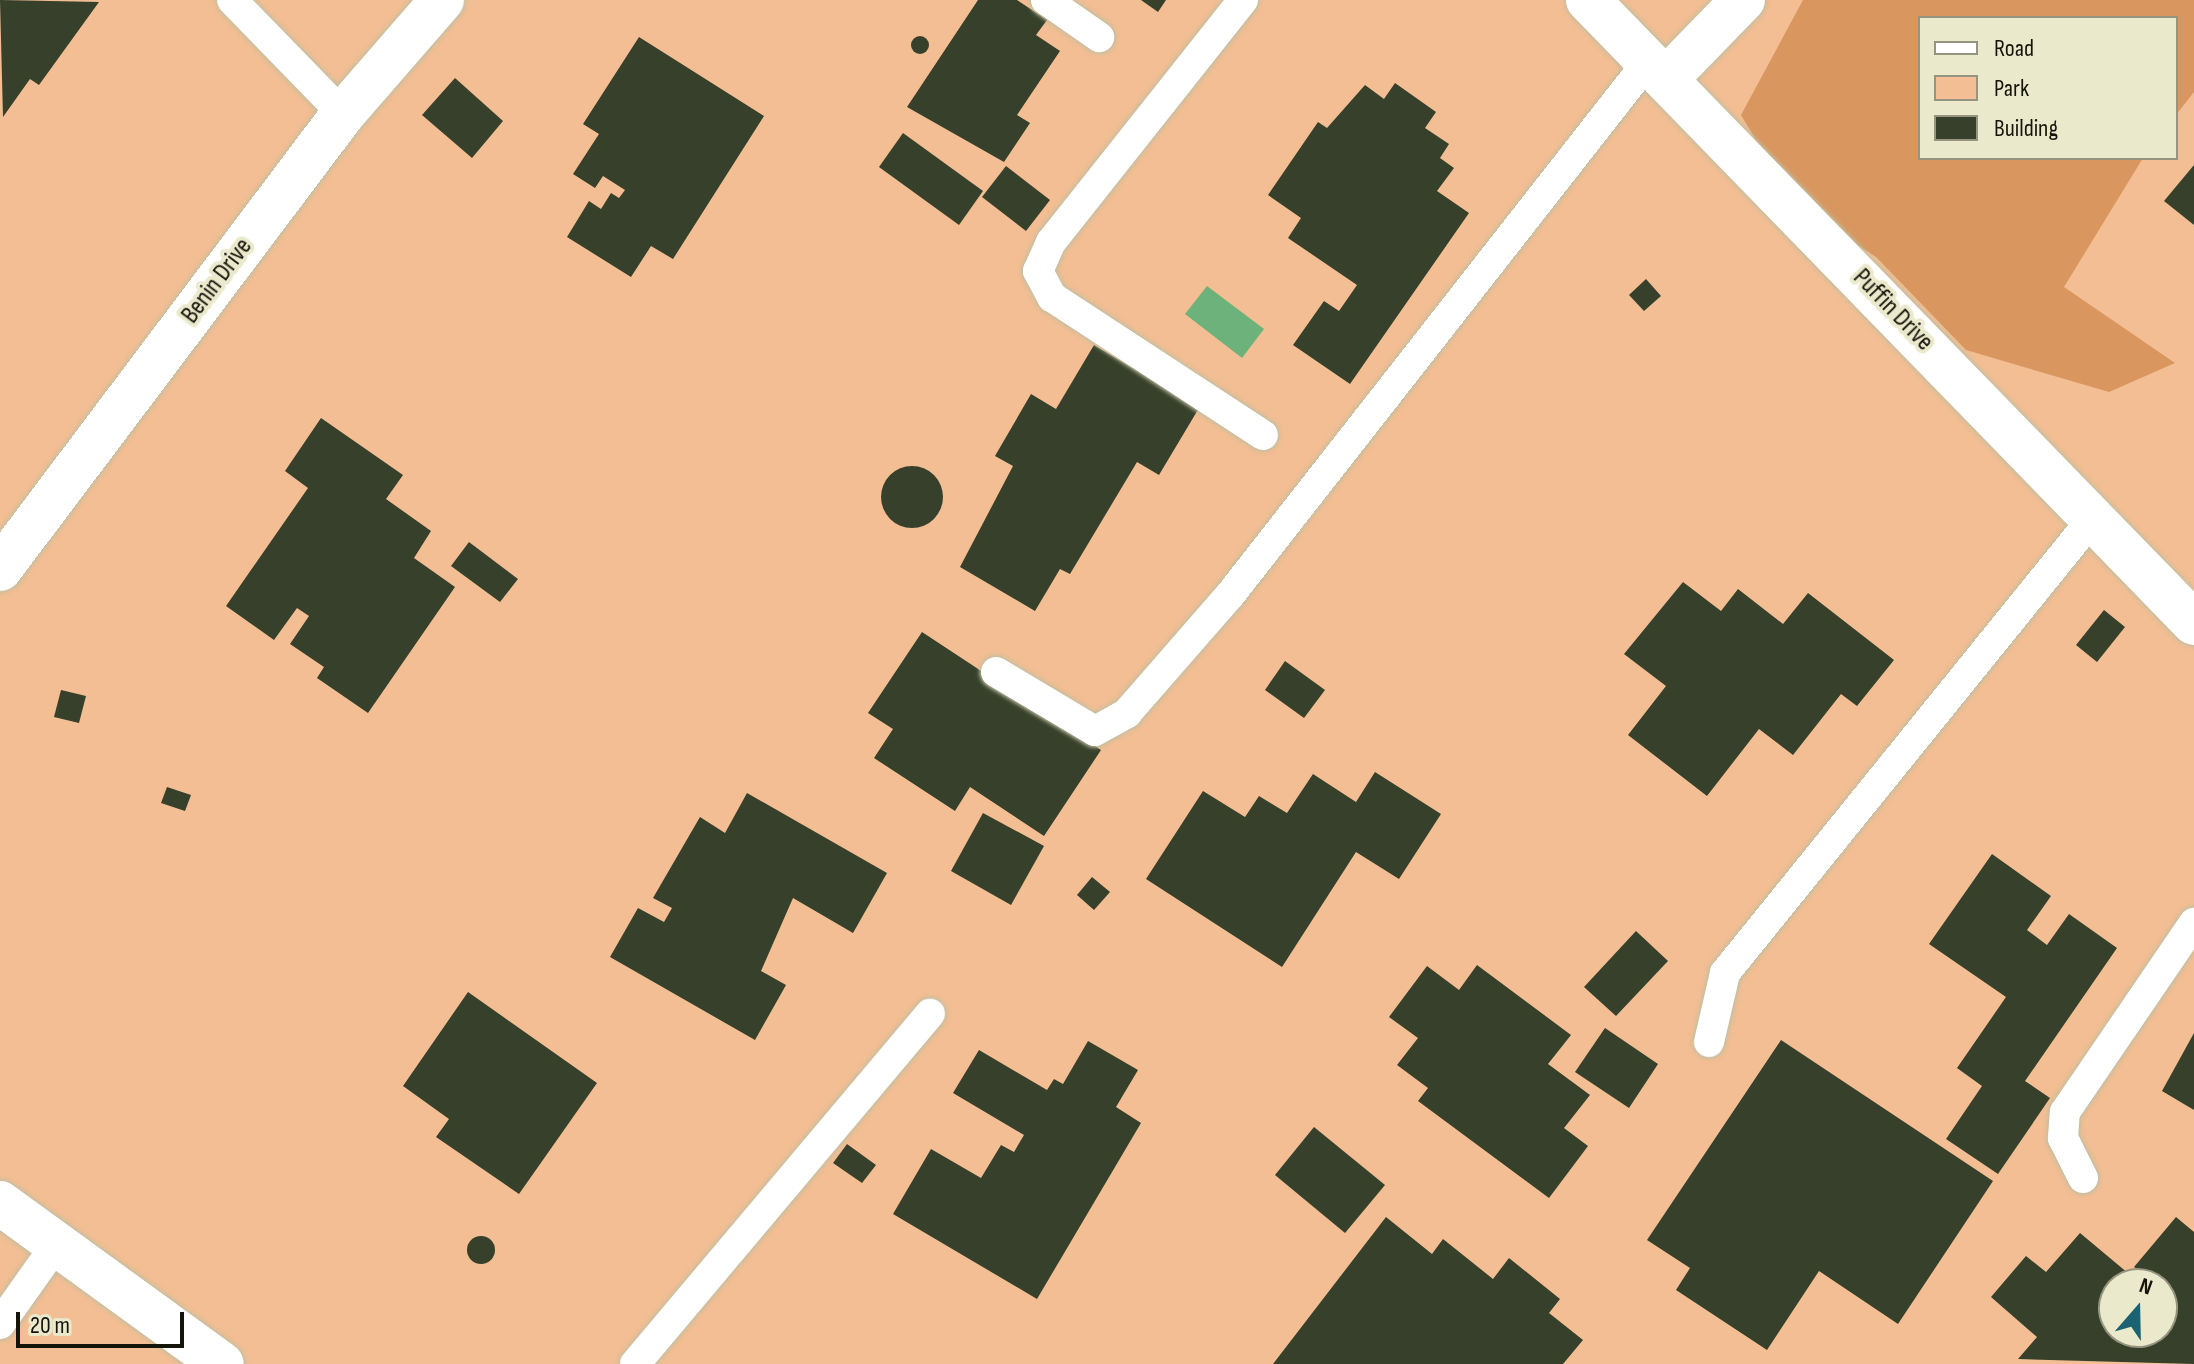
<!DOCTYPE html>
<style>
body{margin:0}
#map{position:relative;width:2194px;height:1364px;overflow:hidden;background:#eae9cc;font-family:"Sofia Sans Condensed",sans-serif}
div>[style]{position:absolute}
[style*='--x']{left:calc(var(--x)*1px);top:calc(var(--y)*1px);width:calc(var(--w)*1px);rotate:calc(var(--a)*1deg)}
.green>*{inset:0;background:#f3be93}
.forest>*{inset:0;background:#d9975f}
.water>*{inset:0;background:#6db27a}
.building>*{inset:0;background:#36402a}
.round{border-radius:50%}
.roads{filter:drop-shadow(0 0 2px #bfbea2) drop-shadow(0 0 2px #bfbea2)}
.lane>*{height:30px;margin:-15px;padding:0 15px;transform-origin:15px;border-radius:15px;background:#fff}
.street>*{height:44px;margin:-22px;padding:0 22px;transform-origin:22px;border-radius:22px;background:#fff}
span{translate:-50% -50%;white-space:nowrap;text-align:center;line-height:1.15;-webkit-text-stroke:8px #eae9cc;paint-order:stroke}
.street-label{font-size:26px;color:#15140a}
.legend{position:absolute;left:1918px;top:16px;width:260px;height:144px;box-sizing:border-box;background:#eae9cc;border:2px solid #95947e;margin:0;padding:10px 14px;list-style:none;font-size:24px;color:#15140a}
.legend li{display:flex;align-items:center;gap:16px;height:40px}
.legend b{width:40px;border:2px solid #95947e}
.north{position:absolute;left:2098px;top:1268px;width:80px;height:80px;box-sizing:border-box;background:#eae9cc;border:2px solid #95947e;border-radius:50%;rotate:20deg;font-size:22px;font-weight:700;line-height:32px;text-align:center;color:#15140a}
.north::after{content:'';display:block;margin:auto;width:28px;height:36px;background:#1b6272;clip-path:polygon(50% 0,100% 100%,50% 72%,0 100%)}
.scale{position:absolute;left:16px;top:1312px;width:168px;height:36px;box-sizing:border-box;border:4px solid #15140a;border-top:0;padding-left:10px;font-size:24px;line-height:28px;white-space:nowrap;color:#15140a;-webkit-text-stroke:6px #eae9cc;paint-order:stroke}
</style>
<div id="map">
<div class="green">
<i style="clip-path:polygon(evenodd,0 0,2194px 0,2194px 1364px,0 1364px,0 0,1920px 18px,2176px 18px,2176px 158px,1920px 158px,1920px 18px,0 0,2114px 1284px,2162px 1284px,2162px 1332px,2114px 1332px,2114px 1284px)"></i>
</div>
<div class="forest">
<i style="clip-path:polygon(1803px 0,2194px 0,2194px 92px,2176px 115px,2176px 18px,1920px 18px,1920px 158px,2143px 158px,2064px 287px,2175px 363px,2109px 392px,1966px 350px,1876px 257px,1794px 205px,1741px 115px)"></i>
</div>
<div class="water">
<i style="clip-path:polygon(1207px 286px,1264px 329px,1242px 358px,1185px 314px)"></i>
</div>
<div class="building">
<i style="clip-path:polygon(0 0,99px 2px,39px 85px,30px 79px,3px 117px)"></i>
<i style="clip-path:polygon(978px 0,1017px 0,1047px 20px,1036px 35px,1060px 51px,1017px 115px,1030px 123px,1004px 162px,907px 107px)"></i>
<i style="clip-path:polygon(1141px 0,1166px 0,1158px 12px)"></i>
<i class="round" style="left:911px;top:36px;width:18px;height:18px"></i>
<i style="clip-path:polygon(639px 37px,764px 116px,673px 259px,651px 246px,631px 277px,567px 237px,589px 201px,601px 209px,611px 193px,619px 198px,625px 190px,603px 176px,595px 188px,573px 174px,599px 134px,583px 124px)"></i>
<i style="clip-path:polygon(455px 78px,503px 121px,472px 158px,422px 115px)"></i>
<i style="clip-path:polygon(1395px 83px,1436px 112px,1425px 128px,1449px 144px,1440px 158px,1454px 168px,1437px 191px,1469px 213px,1350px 384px,1293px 345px,1324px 301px,1339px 311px,1357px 285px,1288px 238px,1301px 218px,1268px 195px,1318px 122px,1327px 128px,1365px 85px,1384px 99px)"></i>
<i style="clip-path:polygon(903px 133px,983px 191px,959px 225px,879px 167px)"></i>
<i style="clip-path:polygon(2194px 165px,2194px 225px,2164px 201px)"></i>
<i style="clip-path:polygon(1006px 166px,1050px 200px,1026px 231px,982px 197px)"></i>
<i style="clip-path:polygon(1646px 279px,1661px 296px,1644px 311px,1629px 295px)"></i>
<i style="clip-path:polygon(1094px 345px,1199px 408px,1159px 475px,1137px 462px,1070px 574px,1060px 569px,1035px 611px,960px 567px,1013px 466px,995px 456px,1031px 394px,1056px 409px)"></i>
<i style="clip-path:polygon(321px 418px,403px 475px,386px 499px,431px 531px,414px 558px,455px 587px,368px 713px,317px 678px,324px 667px,290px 644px,309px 616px,297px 608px,274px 640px,226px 606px,308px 488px,285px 471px)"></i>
<i class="round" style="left:881px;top:466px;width:62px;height:62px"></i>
<i style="clip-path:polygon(469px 542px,518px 579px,500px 602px,451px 566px)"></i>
<i style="clip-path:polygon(1683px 582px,1721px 611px,1738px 589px,1783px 624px,1808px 593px,1894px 660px,1857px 706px,1841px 694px,1793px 755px,1759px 729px,1707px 796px,1628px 735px,1666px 686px,1624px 654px)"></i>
<i style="clip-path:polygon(2104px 610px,2125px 627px,2097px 662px,2076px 645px)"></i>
<i style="clip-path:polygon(922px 632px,1101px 750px,1044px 836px,970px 787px,955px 811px,874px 758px,893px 729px,868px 713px)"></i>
<i style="clip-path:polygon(1285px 661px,1325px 690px,1304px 718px,1265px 690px)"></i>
<i style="clip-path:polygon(61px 690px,86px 696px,79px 723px,54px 717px)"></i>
<i style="clip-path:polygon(1375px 772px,1441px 814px,1399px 879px,1356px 852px,1282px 967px,1146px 879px,1203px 791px,1245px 817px,1259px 796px,1287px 813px,1313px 774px,1356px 802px)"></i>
<i style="clip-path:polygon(167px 787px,191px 795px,185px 811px,161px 803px)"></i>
<i style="clip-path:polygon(747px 793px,887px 873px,853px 933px,793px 898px,761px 971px,786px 985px,755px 1040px,610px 957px,638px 908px,664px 922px,672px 908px,653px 898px,700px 817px,725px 833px)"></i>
<i style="clip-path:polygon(983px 813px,1044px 846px,1011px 905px,951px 871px)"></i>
<i style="clip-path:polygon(1992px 854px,2051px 896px,2027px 930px,2047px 945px,2069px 914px,2117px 948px,2025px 1081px,2050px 1098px,1998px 1174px,1946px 1139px,1982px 1086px,1957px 1068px,2006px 997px,1929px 944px)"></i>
<i style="clip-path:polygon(1092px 877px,1110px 892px,1094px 910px,1077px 895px)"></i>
<i style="clip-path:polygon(1636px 931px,1668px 961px,1616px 1016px,1584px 987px)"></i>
<i style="clip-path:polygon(1477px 965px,1571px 1035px,1548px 1064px,1590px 1095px,1564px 1128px,1588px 1146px,1549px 1198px,1418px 1101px,1428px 1088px,1397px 1065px,1418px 1038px,1389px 1017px,1427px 966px,1459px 990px)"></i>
<i style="clip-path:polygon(468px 992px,597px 1083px,519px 1194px,436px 1137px,449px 1119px,403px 1086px)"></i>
<i style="clip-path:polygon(1605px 1028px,1658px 1064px,1629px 1108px,1575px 1072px)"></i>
<i style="clip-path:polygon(2194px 1033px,2194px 1110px,2162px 1091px)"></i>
<i style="clip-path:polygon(1781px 1040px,1993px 1181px,1898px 1324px,1819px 1271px,1767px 1350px,1676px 1290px,1690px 1268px,1647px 1240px)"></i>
<i style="clip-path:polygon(1088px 1041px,1138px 1070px,1116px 1107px,1141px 1123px,1037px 1299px,893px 1214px,931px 1149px,981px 1178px,1001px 1145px,1014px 1152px,1024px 1135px,953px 1093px,979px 1050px,1047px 1090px,1054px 1079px,1063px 1084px)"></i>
<i style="clip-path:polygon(1314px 1127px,1385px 1185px,1345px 1233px,1275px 1175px)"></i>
<i style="clip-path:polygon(847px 1144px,876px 1165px,862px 1183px,833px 1163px)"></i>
<i style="clip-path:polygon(1386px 1217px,1432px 1254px,1443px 1239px,1493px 1279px,1509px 1258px,1560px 1299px,1549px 1313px,1583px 1340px,1563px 1364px,1273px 1364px)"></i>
<i style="clip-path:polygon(2176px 1217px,2194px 1232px,2194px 1364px,2018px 1359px,2037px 1337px,1991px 1297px,2026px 1256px,2046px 1272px,2080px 1233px,2141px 1284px,2114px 1284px,2114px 1332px,2162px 1332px,2162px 1284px,2134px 1267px)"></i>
<i class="round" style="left:467px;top:1236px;width:28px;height:28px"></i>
</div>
<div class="roads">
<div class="lane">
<i style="--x:232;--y:0;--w:159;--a:45.8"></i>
<i style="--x:1046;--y:0;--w:65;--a:34.9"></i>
<i style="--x:1243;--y:0;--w:309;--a:128.4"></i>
<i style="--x:1051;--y:242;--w:32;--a:114"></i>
<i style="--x:1038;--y:271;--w:30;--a:62"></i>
<i style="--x:1052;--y:297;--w:252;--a:33.2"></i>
<i style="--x:996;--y:672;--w:115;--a:30.8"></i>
<i style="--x:1095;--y:731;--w:37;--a:-29"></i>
<i style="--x:1127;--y:713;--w:157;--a:-48.9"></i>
<i style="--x:1230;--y:595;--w:681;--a:-51.92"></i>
<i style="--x:1709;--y:1042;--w:71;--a:-76.9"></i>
<i style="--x:1725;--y:973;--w:585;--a:-51.03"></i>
<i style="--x:2083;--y:1178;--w:45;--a:-116.6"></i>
<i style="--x:2063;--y:1138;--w:26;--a:-86"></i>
<i style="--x:2065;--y:1112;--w:229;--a:-55.7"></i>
<i style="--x:0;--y:1324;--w:97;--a:-54.7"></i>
<i style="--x:635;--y:1364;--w:458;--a:-49.9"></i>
</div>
<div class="street">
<i style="--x:1588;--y:0;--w:869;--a:45.79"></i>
<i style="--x:1669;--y:76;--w:106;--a:-45.8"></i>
<i style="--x:0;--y:569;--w:570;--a:-52.99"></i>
<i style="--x:343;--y:114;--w:151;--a:-49"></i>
<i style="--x:0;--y:1203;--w:274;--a:36"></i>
</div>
</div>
<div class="street-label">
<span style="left:217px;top:281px;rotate:-53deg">Benin Drive</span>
<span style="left:1893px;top:310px;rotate:46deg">Puffin Drive</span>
</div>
<ul class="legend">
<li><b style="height:10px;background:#fff"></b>Road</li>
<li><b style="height:22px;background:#f3be93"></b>Park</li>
<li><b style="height:22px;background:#36402a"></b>Building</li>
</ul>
<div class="north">N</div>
<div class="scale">20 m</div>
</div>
